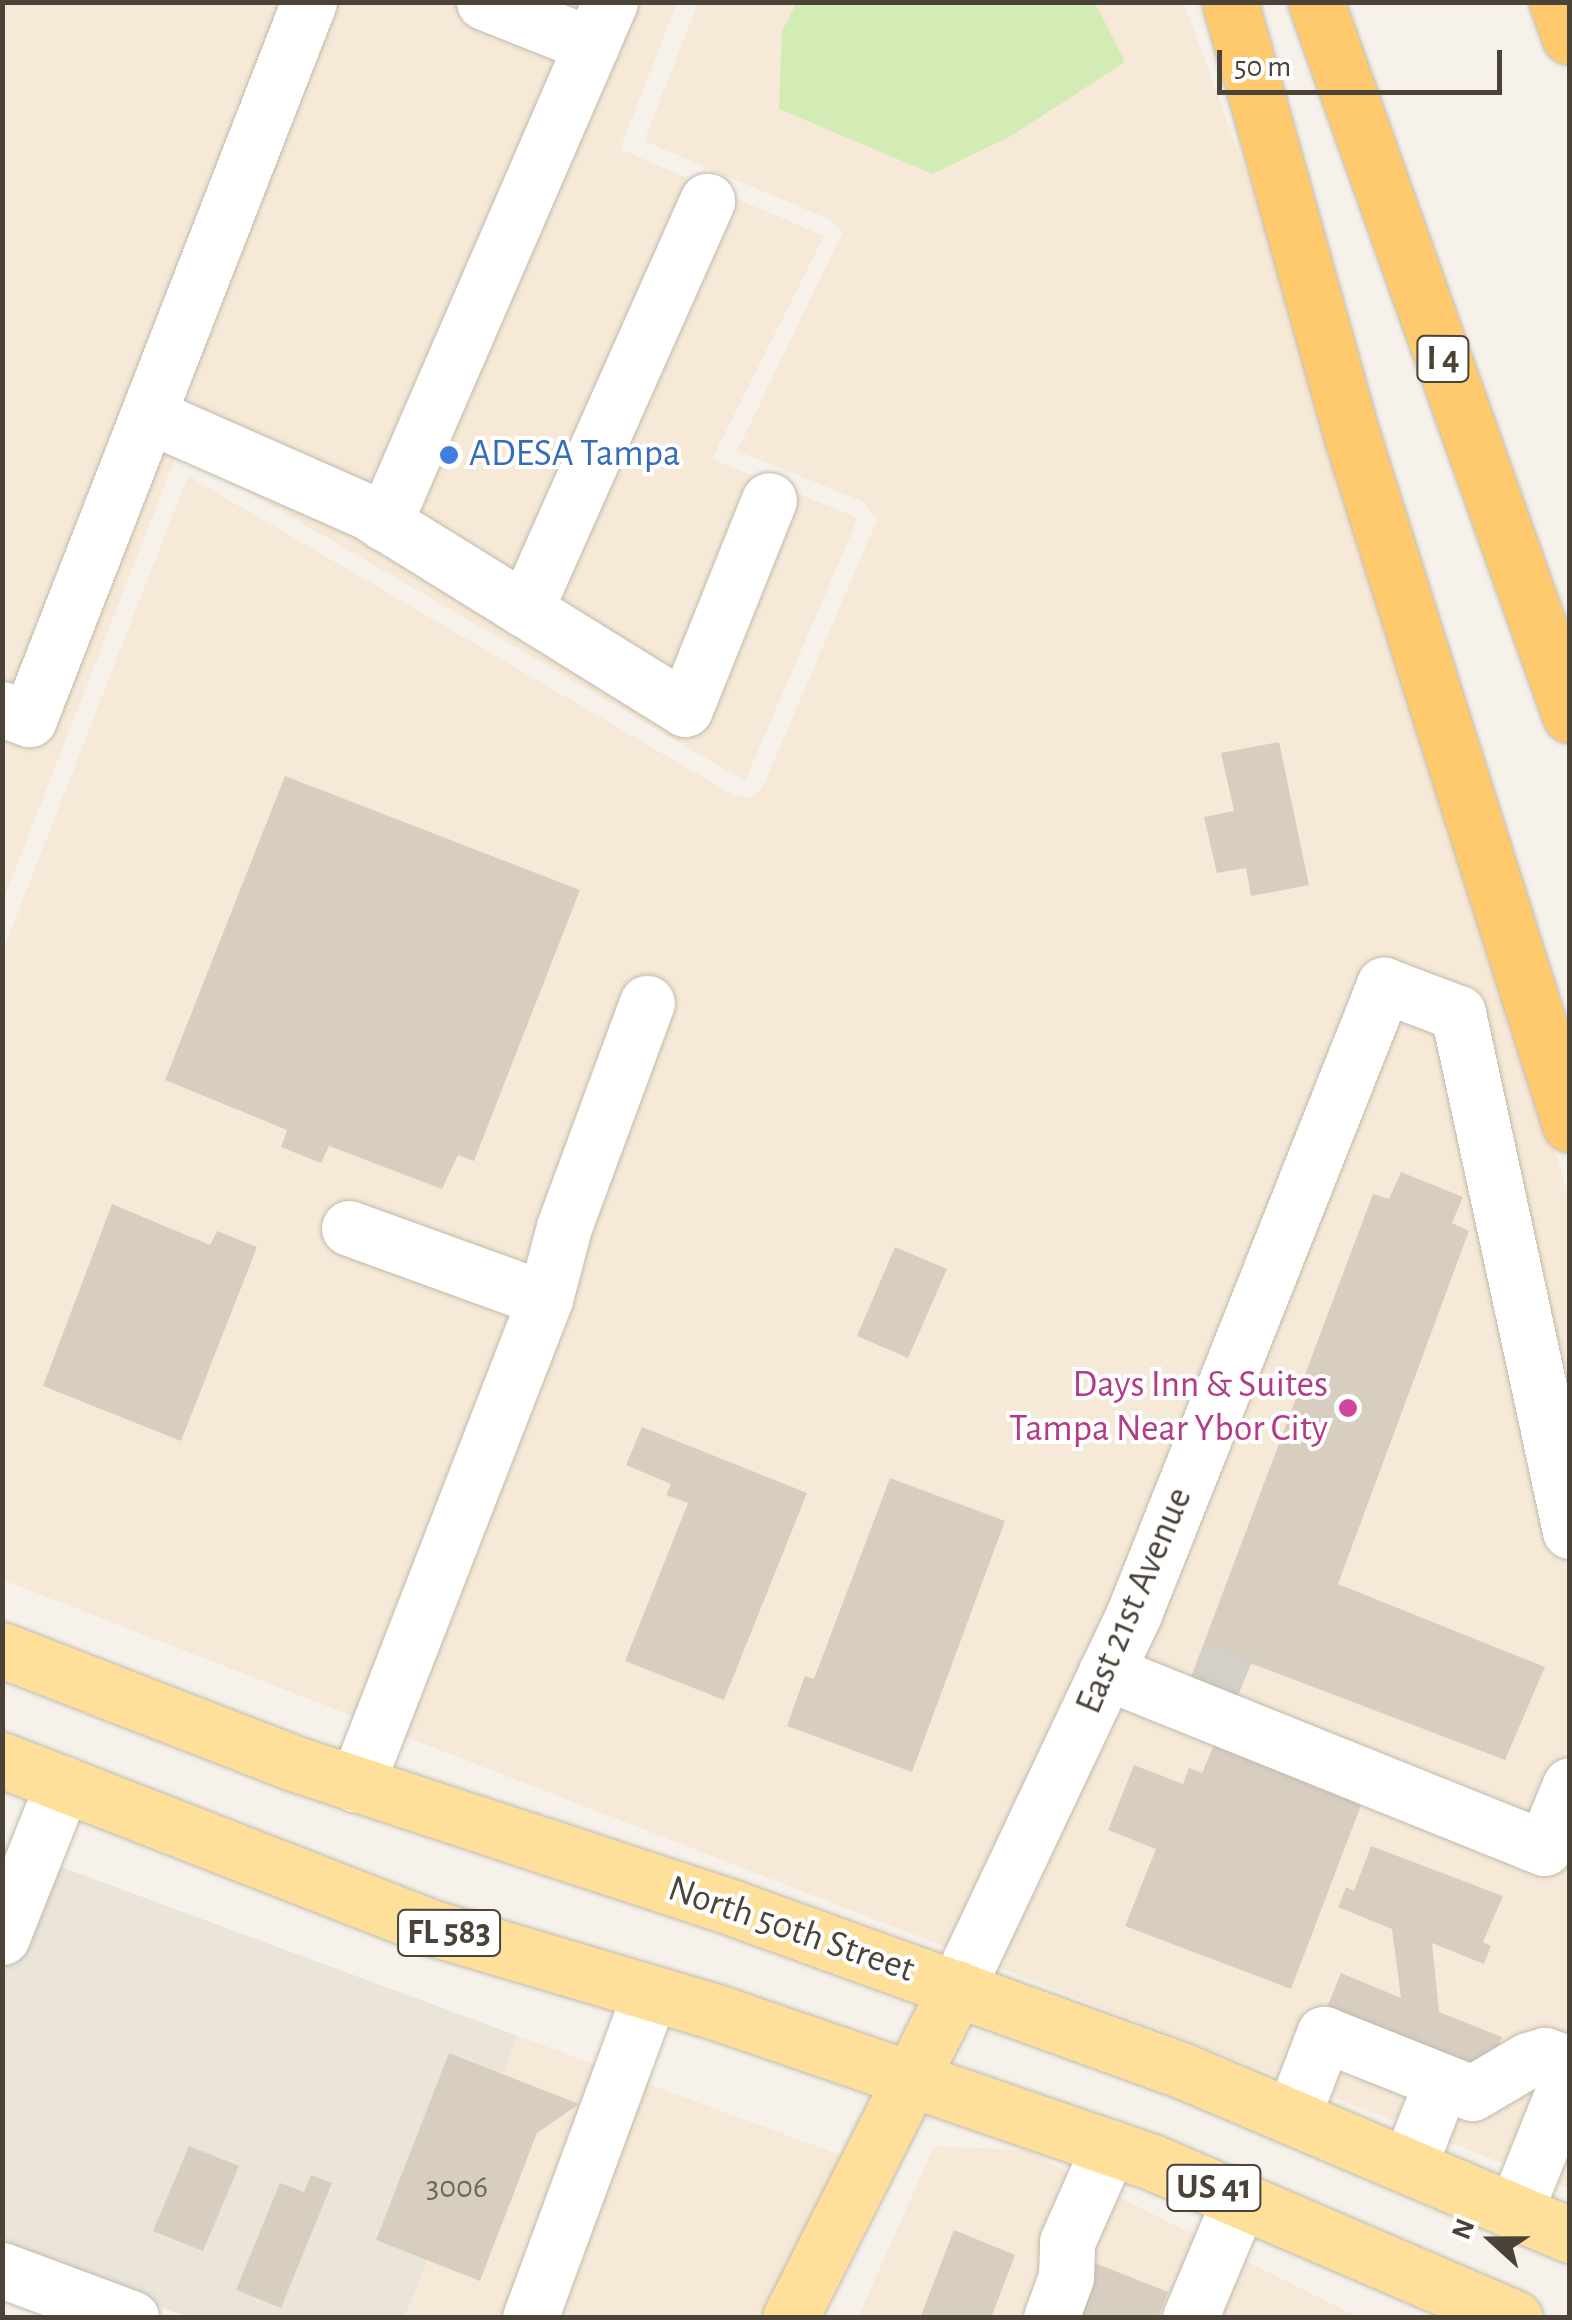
<!DOCTYPE html>
<style>
body{margin:0}
#map{position:relative;width:1572px;height:2320px;overflow:hidden;background:#f6f2eb;font-family:"Alegreya Sans",sans-serif}
div>[style]{position:absolute}
[style*='--x']{left:calc(var(--x)*1px);top:calc(var(--y)*1px);width:calc(var(--w)*1px);rotate:calc(var(--a)*1deg)}
.residential>*{inset:0;background:#eae4d9}
.commercial>*{inset:0;background:#f7e9d7}
.green>*{inset:0;background:#d3ebb4}
.building>*{inset:0;background:#d8cec0}
.minor-tunnel>*{height:55px;margin-top:-27.5px;transform-origin:0;background:repeating-linear-gradient(90deg,#d4cfc7 0 55px,transparent 0 83px)}
.roads{filter:drop-shadow(0 0 2px #c2baad) drop-shadow(0 0 2px #c2baad)}
.minor>*{height:55px;margin:-27.5px;padding:0 27.5px;transform-origin:27.5px;border-radius:27.5px;background:#fff}
.major>*{height:55px;margin:-27.5px;padding:0 27.5px;transform-origin:27.5px;border-radius:27.5px;background:#ffe09b}
.highway>*{height:55px;margin:-27.5px;padding:0 27.5px;transform-origin:27.5px;border-radius:27.5px;background:#ffca6d}
.dots>*{width:28px;height:28px;translate:-50% -50%;box-sizing:border-box;border:5px solid #fff;border-radius:50%}
span{translate:-50% -50%;white-space:nowrap;text-align:center;line-height:1.15;-webkit-text-stroke:8px #fff;paint-order:stroke}
.number-label{font-size:32px;color:#6e665a}
.number-label span{-webkit-text-stroke-width:0}
.shield-label span{padding:2px 8px;background:#fff;border:2px solid;border-radius:8px;-webkit-text-stroke-width:0}
.shield-label{font-size:35px;color:#4b4338;font-weight:700}
.shop-label{font-size:38px;color:#366cbe}
.left{translate:0 -50%;text-align:left}
.hotel-label{font-size:38px;color:#b23c85}
.right{translate:-100% -50%;text-align:right}
.street-label{font-size:38px;color:#4b4338}
.frame{position:absolute;inset:0;border:5px solid #4b4338;pointer-events:none}
.north{position:absolute;left:1442px;top:2190px;width:100px;height:100px;-webkit-text-stroke:8px #fff;paint-order:stroke;rotate:291deg;font-size:28px;font-weight:700;line-height:40px;text-align:center;color:#4b4338}
.north::after{content:'';display:block;margin:auto;width:35px;height:45px;background:#4b4338;clip-path:polygon(50% 0,100% 100%,50% 72%,0 100%)}
.scale{position:absolute;left:1217px;top:50px;width:285px;height:45px;box-sizing:border-box;border:5px solid #4b4338;border-top:0;padding-left:12px;font-size:30px;line-height:35px;white-space:nowrap;color:#4b4338;-webkit-text-stroke:8px #fff;paint-order:stroke}
</style>
<div id="map">
<div class="residential">
<i style="clip-path:polygon(2px 1845px,518px 2036px,405px 2317px,187px 2317px,3px 2249px)"></i>
</div>
<div class="commercial">
<i style="clip-path:polygon(3px 3px,677px 3px,620px 149px,824px 236px,712px 459px,858px 518px,745px 781px,178px 451px,3px 901px)"></i>
<i style="clip-path:polygon(698px 3px,797px 3px,782px 31px,933px 174px,1011px 136px,1124px 62px,1095px 3px,1184px 3px,1289px 290px,1569px 1196px,1569px 2189px,992px 1965px,1412px 975px,1372px 959px,1115px 1602px,951px 1949px,3px 1580px,2px 953px,188px 476px,735px 796px,751px 798px,762px 789px,877px 520px,864px 502px,737px 451px,842px 233px,831px 220px,644px 141px)"></i>
<i style="clip-path:polygon(518px 2036px,843px 2156px,764px 2317px,405px 2318px)"></i>
<i style="clip-path:polygon(934px 2146px,1025px 2150px,1358px 2317px,858px 2318px)"></i>
</div>
<div class="green">
<i style="clip-path:polygon(797px 2px,1095px 3px,1125px 62px,1011px 136px,933px 174px,779px 109px,782px 31px)"></i>
</div>
<div class="building">
<i style="clip-path:polygon(1279px 742px,1309px 885px,1251px 896px,1246px 868px,1217px 873px,1204px 817px,1234px 811px,1221px 753px)"></i>
<i style="clip-path:polygon(285px 776px,580px 890px,474px 1161px,458px 1155px,442px 1189px,329px 1146px,321px 1163px,281px 1147px,287px 1130px,165px 1080px)"></i>
<i style="clip-path:polygon(1401px 1172px,1463px 1197px,1452px 1223px,1469px 1231px,1338px 1584px,1545px 1667px,1505px 1760px,1250px 1663px,1230px 1711px,1185px 1693px,1373px 1194px,1389px 1199px)"></i>
<i style="clip-path:polygon(112px 1204px,210px 1245px,217px 1231px,257px 1247px,181px 1441px,43px 1386px)"></i>
<i style="clip-path:polygon(895px 1247px,947px 1269px,908px 1358px,857px 1336px)"></i>
<i style="clip-path:polygon(642px 1427px,807px 1493px,724px 1700px,625px 1661px,688px 1503px,666px 1495px,671px 1484px,626px 1465px)"></i>
<i style="clip-path:polygon(890px 1478px,1005px 1521px,912px 1772px,787px 1726px,805px 1676px,814px 1679px)"></i>
<i style="clip-path:polygon(1215px 1742px,1363px 1800px,1291px 1989px,1125px 1926px,1156px 1849px,1108px 1830px,1134px 1765px,1183px 1784px,1189px 1768px,1202px 1773px)"></i>
<i style="clip-path:polygon(1371px 1846px,1503px 1896px,1483px 1942px,1491px 1946px,1484px 1964px,1432px 1943px,1439px 2012px,1502px 2037px,1485px 2076px,1325px 2012px,1341px 1973px,1401px 1998px,1392px 1929px,1338px 1907px,1346px 1887px,1354px 1891px)"></i>
<i style="clip-path:polygon(449px 2053px,579px 2104px,537px 2133px,480px 2281px,376px 2240px)"></i>
<i style="clip-path:polygon(189px 2146px,239px 2166px,203px 2251px,153px 2231px)"></i>
<i style="clip-path:polygon(311px 2175px,332px 2183px,281px 2308px,236px 2290px,280px 2183px,304px 2192px)"></i>
<i style="clip-path:polygon(954px 2230px,1015px 2255px,991px 2318px,920px 2318px)"></i>
<i style="clip-path:polygon(1090px 2261px,1168px 2292px,1158px 2318px,1068px 2318px)"></i>
</div>
<div class="minor-tunnel">
<i style="--x:1195;--y:1668;--w:50;--a:22.4"></i>
</div>
<div class="roads">
<div class="minor">
<i style="--x:484;--y:2;--w:116;--a:21.7"></i>
<i style="--x:148;--y:415;--w:238;--a:23.8"></i>
<i style="--x:366;--y:511;--w:375;--a:31.8"></i>
<i style="--x:685;--y:709;--w:225;--a:-68.1"></i>
<i style="--x:384;--y:523;--w:568;--a:-66.55"></i>
<i style="--x:525;--y:610;--w:448;--a:-66"></i>
<i style="--x:2;--y:709;--w:29;--a:20"></i>
<i style="--x:29;--y:719;--w:770;--a:-68.67"></i>
<i style="--x:349;--y:1228;--w:208;--a:19.9"></i>
<i style="--x:545;--y:1299;--w:521;--a:111.25"></i>
<i style="--x:545;--y:1299;--w:74;--a:-75.2"></i>
<i style="--x:564;--y:1227;--w:239;--a:-69.7"></i>
<i style="--x:1106;--y:1672;--w:472;--a:21.9"></i>
<i style="--x:1544;--y:1848;--w:68;--a:-67.6"></i>
<i style="--x:2;--y:1937;--w:165;--a:-68.3"></i>
<i style="--x:957;--y:1988;--w:417;--a:-64.7"></i>
<i style="--x:1135;--y:1611;--w:674;--a:-68.31"></i>
<i style="--x:1384;--y:985;--w:79;--a:20.7"></i>
<i style="--x:1458;--y:1013;--w:530;--a:77.8"></i>
<i style="--x:1293;--y:2115;--w:87;--a:-69.1"></i>
<i style="--x:1324;--y:2034;--w:159;--a:21.7"></i>
<i style="--x:1472;--y:2093;--w:65;--a:-30.5"></i>
<i style="--x:1528;--y:2060;--w:18;--a:-16"></i>
<i style="--x:1545;--y:2055;--w:27;--a:20"></i>
<i style="--x:1409;--y:2165;--w:90;--a:-68.6"></i>
<i style="--x:1515;--y:2211;--w:148;--a:-68.1"></i>
<i style="--x:2;--y:2270;--w:138;--a:20.4"></i>
<i style="--x:530;--y:2318;--w:346;--a:-69.7"></i>
<i style="--x:1051;--y:2318;--w:44;--a:-69.9"></i>
<i style="--x:1066;--y:2277;--w:35;--a:-88"></i>
<i style="--x:1067;--y:2242;--w:104;--a:-66.1"></i>
<i style="--x:1190;--y:2318;--w:129;--a:-67.2"></i>
</div>
<div class="major">
<i style="--x:2;--y:1650;--w:315;--a:21.2"></i>
<i style="--x:296;--y:1764;--w:463;--a:18.2"></i>
<i style="--x:736;--y:1909;--w:473;--a:19.9"></i>
<i style="--x:1181;--y:2070;--w:423;--a:23"></i>
<i style="--x:2;--y:1760;--w:466;--a:21.3"></i>
<i style="--x:436;--y:1929;--w:295;--a:16.5"></i>
<i style="--x:719;--y:2013;--w:458;--a:19"></i>
<i style="--x:1152;--y:2162;--w:395;--a:23.3"></i>
<i style="--x:790;--y:2318;--w:370;--a:-63.2"></i>
</div>
<div class="highway">
<i style="--x:1230;--y:2;--w:451;--a:74.3"></i>
<i style="--x:1352;--y:436;--w:722;--a:72.42"></i>
<i style="--x:1316;--y:2;--w:757;--a:70.39"></i>
<i style="--x:1557;--y:2;--w:37;--a:70"></i>
</div>
</div>
<div class="dots">
<i style="left:449px;top:455px;background:#3f7fe0"></i>
<i style="left:1348px;top:1408px;background:#d1479c"></i>
</div>
<div class="number-label">
<span style="left:457px;top:2187px">3006</span>
</div>
<div class="shield-label">
<span style="left:1443px;top:359px">I 4</span>
<span style="left:449px;top:1933px">FL 583</span>
<span style="left:1214px;top:2188px">US 41</span>
</div>
<div class="shop-label">
<span class="left" style="left:469px;top:455px">ADESA Tampa</span>
</div>
<div class="hotel-label">
<span class="right" style="left:1328px;top:1408px">Days Inn &amp; Suites<br>Tampa Near Ybor City</span>
</div>
<div class="street-label">
<span style="left:1135px;top:1601px;rotate:-67deg">East 21st Avenue</span>
<span style="left:791px;top:1930px;rotate:19deg">North 50th Street</span>
</div>
<div class="frame"></div>
<div class="north">N</div>
<div class="scale">50 m</div>
</div>
